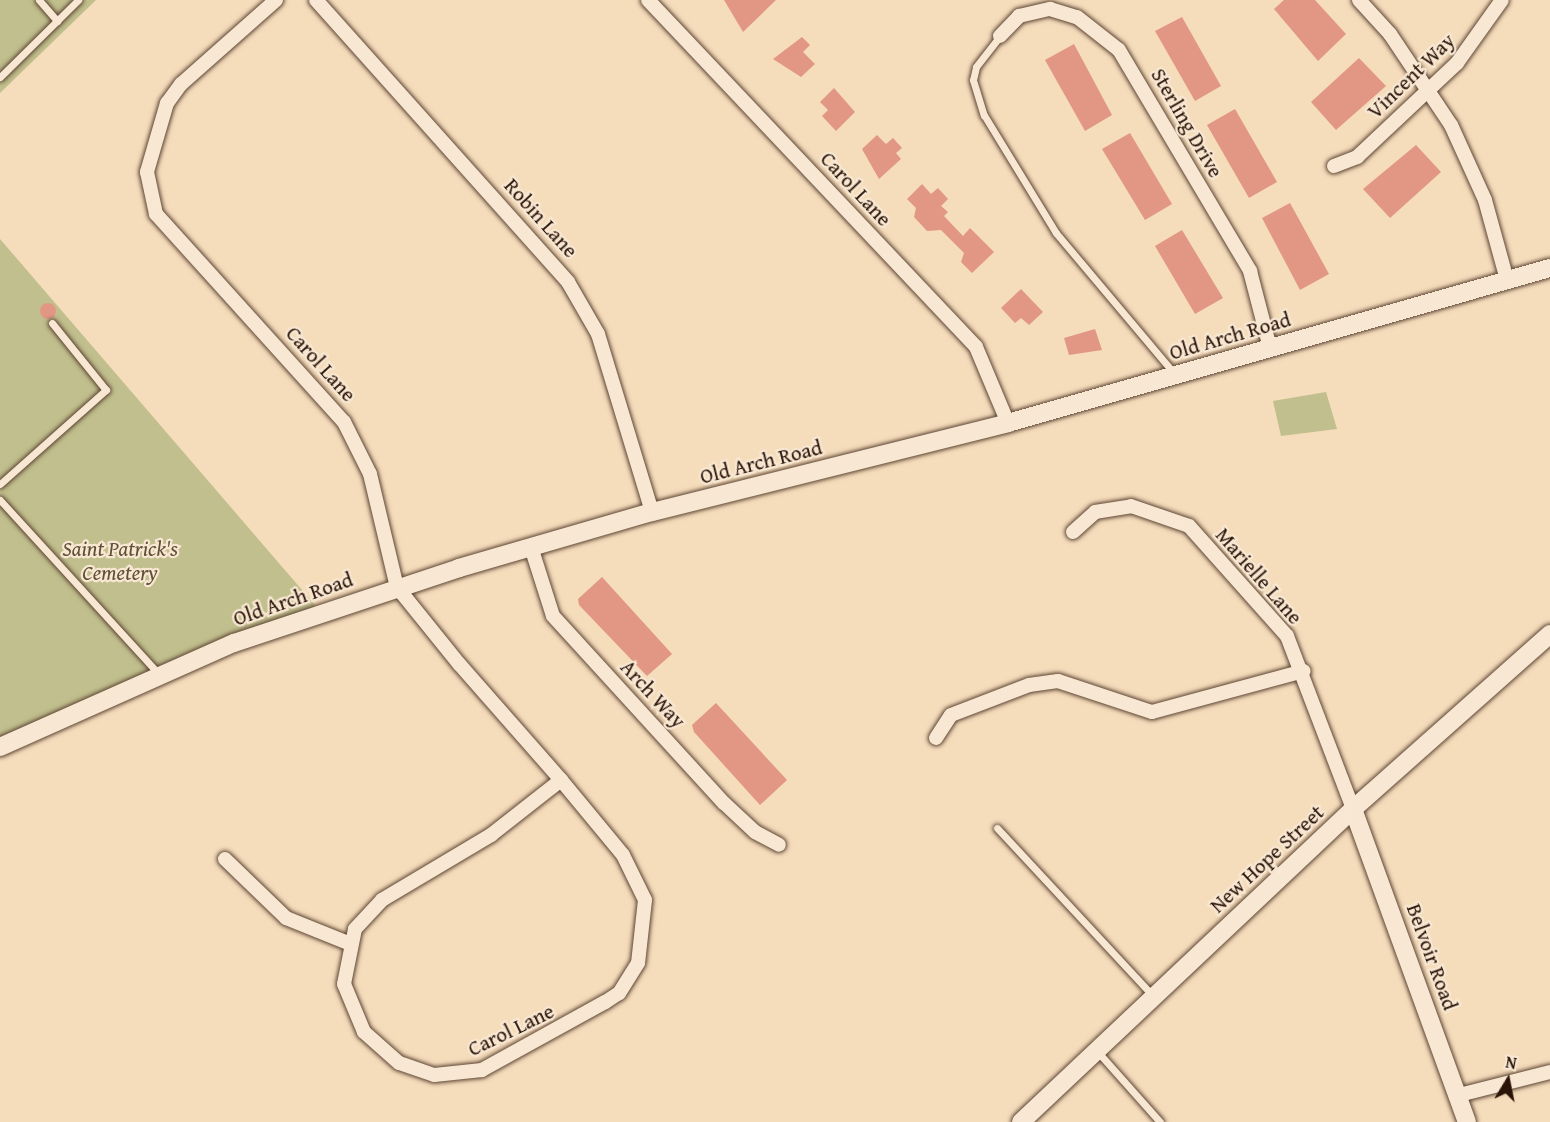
<!DOCTYPE html>
<style>
body{margin:0}
#map{position:relative;width:1550px;height:1122px;overflow:hidden;background:#f5dcbb;font-family:"Gentium Book Plus",serif}
div>[style]{position:absolute}
[style*='--x']{left:calc(var(--x)*1px);top:calc(var(--y)*1px);width:calc(var(--w)*1px);rotate:calc(var(--a)*1deg)}
.green>*{inset:0;background:#c1bf8d}
.building>*{inset:0;background:#e19784}
.round{border-radius:50%}
.roads{filter:drop-shadow(0 0 2px #5d4534) drop-shadow(0 0 2px #5d4534)}
.lane>*{height:7px;margin:-3.5px;padding:0 3.5px;transform-origin:3.5px;border-radius:3.5px;background:#f8e8d3}
.street>*{height:14px;margin:-7px;padding:0 7px;transform-origin:7px;border-radius:7px;background:#f8e8d3}
.secondary>*{height:18px;margin:-9px;padding:0 9px;transform-origin:9px;border-radius:9px;background:#f8e8d3}
span{translate:-50% -50%;white-space:nowrap;text-align:center;line-height:1.15;-webkit-text-stroke:4.5px #f8e8d3;paint-order:stroke}
.street-label{font-size:21px;color:#2a1307}
.park-label{font-size:21px;color:#5f4f36;font-style:italic}
.north{position:absolute;left:1478px;top:1050px;width:60px;height:60px;-webkit-text-stroke:4px #f8e8d3;paint-order:stroke;rotate:10deg;font-size:16px;font-weight:700;line-height:24px;text-align:center;color:#2a1307}
.north::after{content:'';display:block;margin:auto;width:21px;height:27px;background:#2a1307;clip-path:polygon(50% 0,100% 100%,50% 72%,0 100%)}
</style>
<div id="map">
<div class="green">
<i style="clip-path:polygon(0 0,96px 0,0 93px)"></i>
<i style="clip-path:polygon(0 239px,321px 612px,0 747px)"></i>
<i style="clip-path:polygon(1326px 392px,1337px 429px,1281px 436px,1273px 401px)"></i>
</div>
<div class="building">
<i style="clip-path:polygon(724px 0,776px 0,743px 32px)"></i>
<i style="clip-path:polygon(1284px 0,1315px 0,1346px 34px,1318px 61px,1274px 9px)"></i>
<i style="clip-path:polygon(1182px 17px,1221px 86px,1195px 101px,1155px 31px)"></i>
<i style="clip-path:polygon(802px 37px,810px 45px,803px 52px,815px 64px,801px 77px,773px 59px)"></i>
<i style="clip-path:polygon(1074px 44px,1112px 115px,1085px 131px,1045px 60px)"></i>
<i style="clip-path:polygon(1359px 58px,1386px 86px,1336px 130px,1311px 102px)"></i>
<i style="clip-path:polygon(834px 88px,855px 112px,836px 131px,822px 116px,828px 110px,820px 102px)"></i>
<i style="clip-path:polygon(1235px 109px,1277px 182px,1249px 198px,1207px 125px)"></i>
<i style="clip-path:polygon(1130px 133px,1172px 204px,1145px 220px,1102px 149px)"></i>
<i style="clip-path:polygon(877px 135px,886px 144px,893px 138px,902px 148px,896px 153px,901px 159px,879px 179px,862px 149px)"></i>
<i style="clip-path:polygon(1416px 145px,1441px 172px,1390px 218px,1363px 189px)"></i>
<i style="clip-path:polygon(922px 184px,931px 194px,938px 188px,948px 199px,941px 206px,948px 212px,944px 216px,963px 236px,970px 228px,994px 252px,972px 273px,961px 262px,964px 253px,941px 230px,927px 231px,914px 217px,916px 208px,907px 199px)"></i>
<i style="clip-path:polygon(1290px 203px,1329px 274px,1300px 290px,1262px 218px)"></i>
<i style="clip-path:polygon(1182px 230px,1223px 298px,1195px 314px,1155px 246px)"></i>
<i style="clip-path:polygon(1021px 289px,1043px 312px,1029px 325px,1021px 318px,1015px 323px,1001px 308px)"></i>
<i class="round" style="left:40px;top:303px;width:16px;height:16px"></i>
<i style="clip-path:polygon(1095px 329px,1102px 350px,1069px 355px,1064px 338px)"></i>
<i style="clip-path:polygon(602px 577px,672px 654px,647px 676px,579px 605px,578px 599px)"></i>
<i style="clip-path:polygon(716px 703px,787px 780px,760px 805px,694px 732px,692px 725px)"></i>
</div>
<div class="roads">
<div class="lane">
<i style="--x:39;--y:0;--w:28;--a:49"></i>
<i style="--x:1000;--y:36;--w:39;--a:128"></i>
<i style="--x:976;--y:67;--w:13;--a:103"></i>
<i style="--x:973;--y:80;--w:37;--a:73"></i>
<i style="--x:984;--y:115;--w:138;--a:58.6"></i>
<i style="--x:1056;--y:233;--w:183;--a:49.9"></i>
<i style="--x:0;--y:77;--w:110;--a:-44.6"></i>
<i style="--x:0;--y:484;--w:142;--a:-41.6"></i>
<i style="--x:106;--y:390;--w:86;--a:-128.9"></i>
<i style="--x:0;--y:500;--w:236;--a:47.6"></i>
<i style="--x:997;--y:828;--w:228;--a:47.1"></i>
<i style="--x:1097;--y:1051;--w:95;--a:48.4"></i>
</div>
<div class="street">
<i style="--x:276;--y:0;--w:127;--a:138.5"></i>
<i style="--x:181;--y:84;--w:24;--a:126"></i>
<i style="--x:167;--y:103;--w:72;--a:106.2"></i>
<i style="--x:147;--y:172;--w:43;--a:77.9"></i>
<i style="--x:156;--y:214;--w:280;--a:47.9"></i>
<i style="--x:344;--y:422;--w:58;--a:63.4"></i>
<i style="--x:370;--y:474;--w:116;--a:76.6"></i>
<i style="--x:397;--y:587;--w:100;--a:51.1"></i>
<i style="--x:460;--y:665;--w:153;--a:48.7"></i>
<i style="--x:561;--y:780;--w:97;--a:50.4"></i>
<i style="--x:623;--y:855;--w:50;--a:63.9"></i>
<i style="--x:645;--y:900;--w:63;--a:96.3"></i>
<i style="--x:638;--y:963;--w:36;--a:122"></i>
<i style="--x:619;--y:993;--w:17;--a:147"></i>
<i style="--x:605;--y:1002;--w:141;--a:151.1"></i>
<i style="--x:482;--y:1070;--w:48;--a:174.1"></i>
<i style="--x:434;--y:1075;--w:37;--a:-161"></i>
<i style="--x:399;--y:1063;--w:47;--a:-138.5"></i>
<i style="--x:364;--y:1032;--w:52;--a:-112.6"></i>
<i style="--x:344;--y:984;--w:56;--a:-78.7"></i>
<i style="--x:355;--y:929;--w:40;--a:-47"></i>
<i style="--x:382;--y:900;--w:127;--a:-30.8"></i>
<i style="--x:491;--y:835;--w:89;--a:-38.2"></i>
<i style="--x:316;--y:0;--w:378;--a:48.2"></i>
<i style="--x:568;--y:282;--w:60;--a:60"></i>
<i style="--x:598;--y:334;--w:186;--a:73.1"></i>
<i style="--x:648;--y:0;--w:477;--a:46.6"></i>
<i style="--x:976;--y:347;--w:82;--a:67.2"></i>
<i style="--x:1359;--y:0;--w:46;--a:47.6"></i>
<i style="--x:1390;--y:34;--w:110;--a:56.2"></i>
<i style="--x:1451;--y:125;--w:82;--a:65.6"></i>
<i style="--x:1485;--y:200;--w:83;--a:74.6"></i>
<i style="--x:1000;--y:36;--w:28;--a:-46"></i>
<i style="--x:1019;--y:16;--w:32;--a:-13"></i>
<i style="--x:1050;--y:9;--w:28;--a:17"></i>
<i style="--x:1077;--y:17;--w:53;--a:38.2"></i>
<i style="--x:1119;--y:50;--w:257;--a:59.3"></i>
<i style="--x:1250;--y:271;--w:80;--a:75.4"></i>
<i style="--x:1334;--y:166;--w:25;--a:-21"></i>
<i style="--x:1357;--y:157;--w:137;--a:-43.2"></i>
<i style="--x:1457;--y:63;--w:77;--a:-54.5"></i>
<i style="--x:1073;--y:532;--w:30;--a:-42"></i>
<i style="--x:1095;--y:512;--w:36;--a:-9"></i>
<i style="--x:1131;--y:506;--w:61;--a:19"></i>
<i style="--x:1189;--y:526;--w:147;--a:48.3"></i>
<i style="--x:1287;--y:636;--w:185;--a:69.1"></i>
<i style="--x:531;--y:547;--w:72;--a:72.3"></i>
<i style="--x:553;--y:616;--w:253;--a:47.6"></i>
<i style="--x:724;--y:803;--w:42;--a:43.1"></i>
<i style="--x:755;--y:832;--w:27;--a:28"></i>
<i style="--x:936;--y:738;--w:27;--a:-57"></i>
<i style="--x:951;--y:715;--w:84;--a:-21"></i>
<i style="--x:1029;--y:685;--w:29;--a:-8"></i>
<i style="--x:1058;--y:681;--w:99;--a:18.3"></i>
<i style="--x:1152;--y:712;--w:157;--a:-15.1"></i>
<i style="--x:225;--y:859;--w:85;--a:44"></i>
<i style="--x:286;--y:918;--w:67;--a:22"></i>
<i style="--x:1459;--y:1095;--w:94;--a:-14.2"></i>
</div>
<div class="secondary">
<i style="--x:0;--y:747;--w:256;--a:-24"></i>
<i style="--x:234;--y:643;--w:237;--a:-18.4"></i>
<i style="--x:459;--y:568;--w:201;--a:-16.2"></i>
<i style="--x:652;--y:512;--w:367;--a:-14"></i>
<i style="--x:1008;--y:423;--w:564;--a:-15.96"></i>
<i style="--x:1353;--y:809;--w:333;--a:70"></i>
<i style="--x:1021;--y:1122;--w:456;--a:-43.3"></i>
<i style="--x:1353;--y:809;--w:264;--a:-41.6"></i>
</div>
</div>
<div class="street-label">
<span style="left:1411px;top:76px;rotate:-44deg">Vincent Way</span>
<span style="left:1187px;top:123px;rotate:60deg">Sterling Drive</span>
<span style="left:856px;top:189px;rotate:47deg">Carol Lane</span>
<span style="left:541px;top:218px;rotate:48deg">Robin Lane</span>
<span style="left:1230px;top:336px;rotate:-16deg">Old Arch Road</span>
<span style="left:321px;top:364px;rotate:48deg">Carol Lane</span>
<span style="left:761px;top:462px;rotate:-14deg">Old Arch Road</span>
<span style="left:1259px;top:576px;rotate:49deg">Marielle Lane</span>
<span style="left:293px;top:599px;rotate:-19deg">Old Arch Road</span>
<span style="left:653px;top:694px;rotate:47deg">Arch Way</span>
<span style="left:1267px;top:859px;rotate:-43deg">New Hope Street</span>
<span style="left:1432px;top:957px;rotate:70deg">Belvoir Road</span>
<span style="left:511px;top:1030px;rotate:-26deg">Carol Lane</span>
</div>
<div class="park-label">
<span style="left:120px;top:561px">Saint Patrick's<br>Cemetery</span>
</div>
<div class="north">N</div>
</div>
